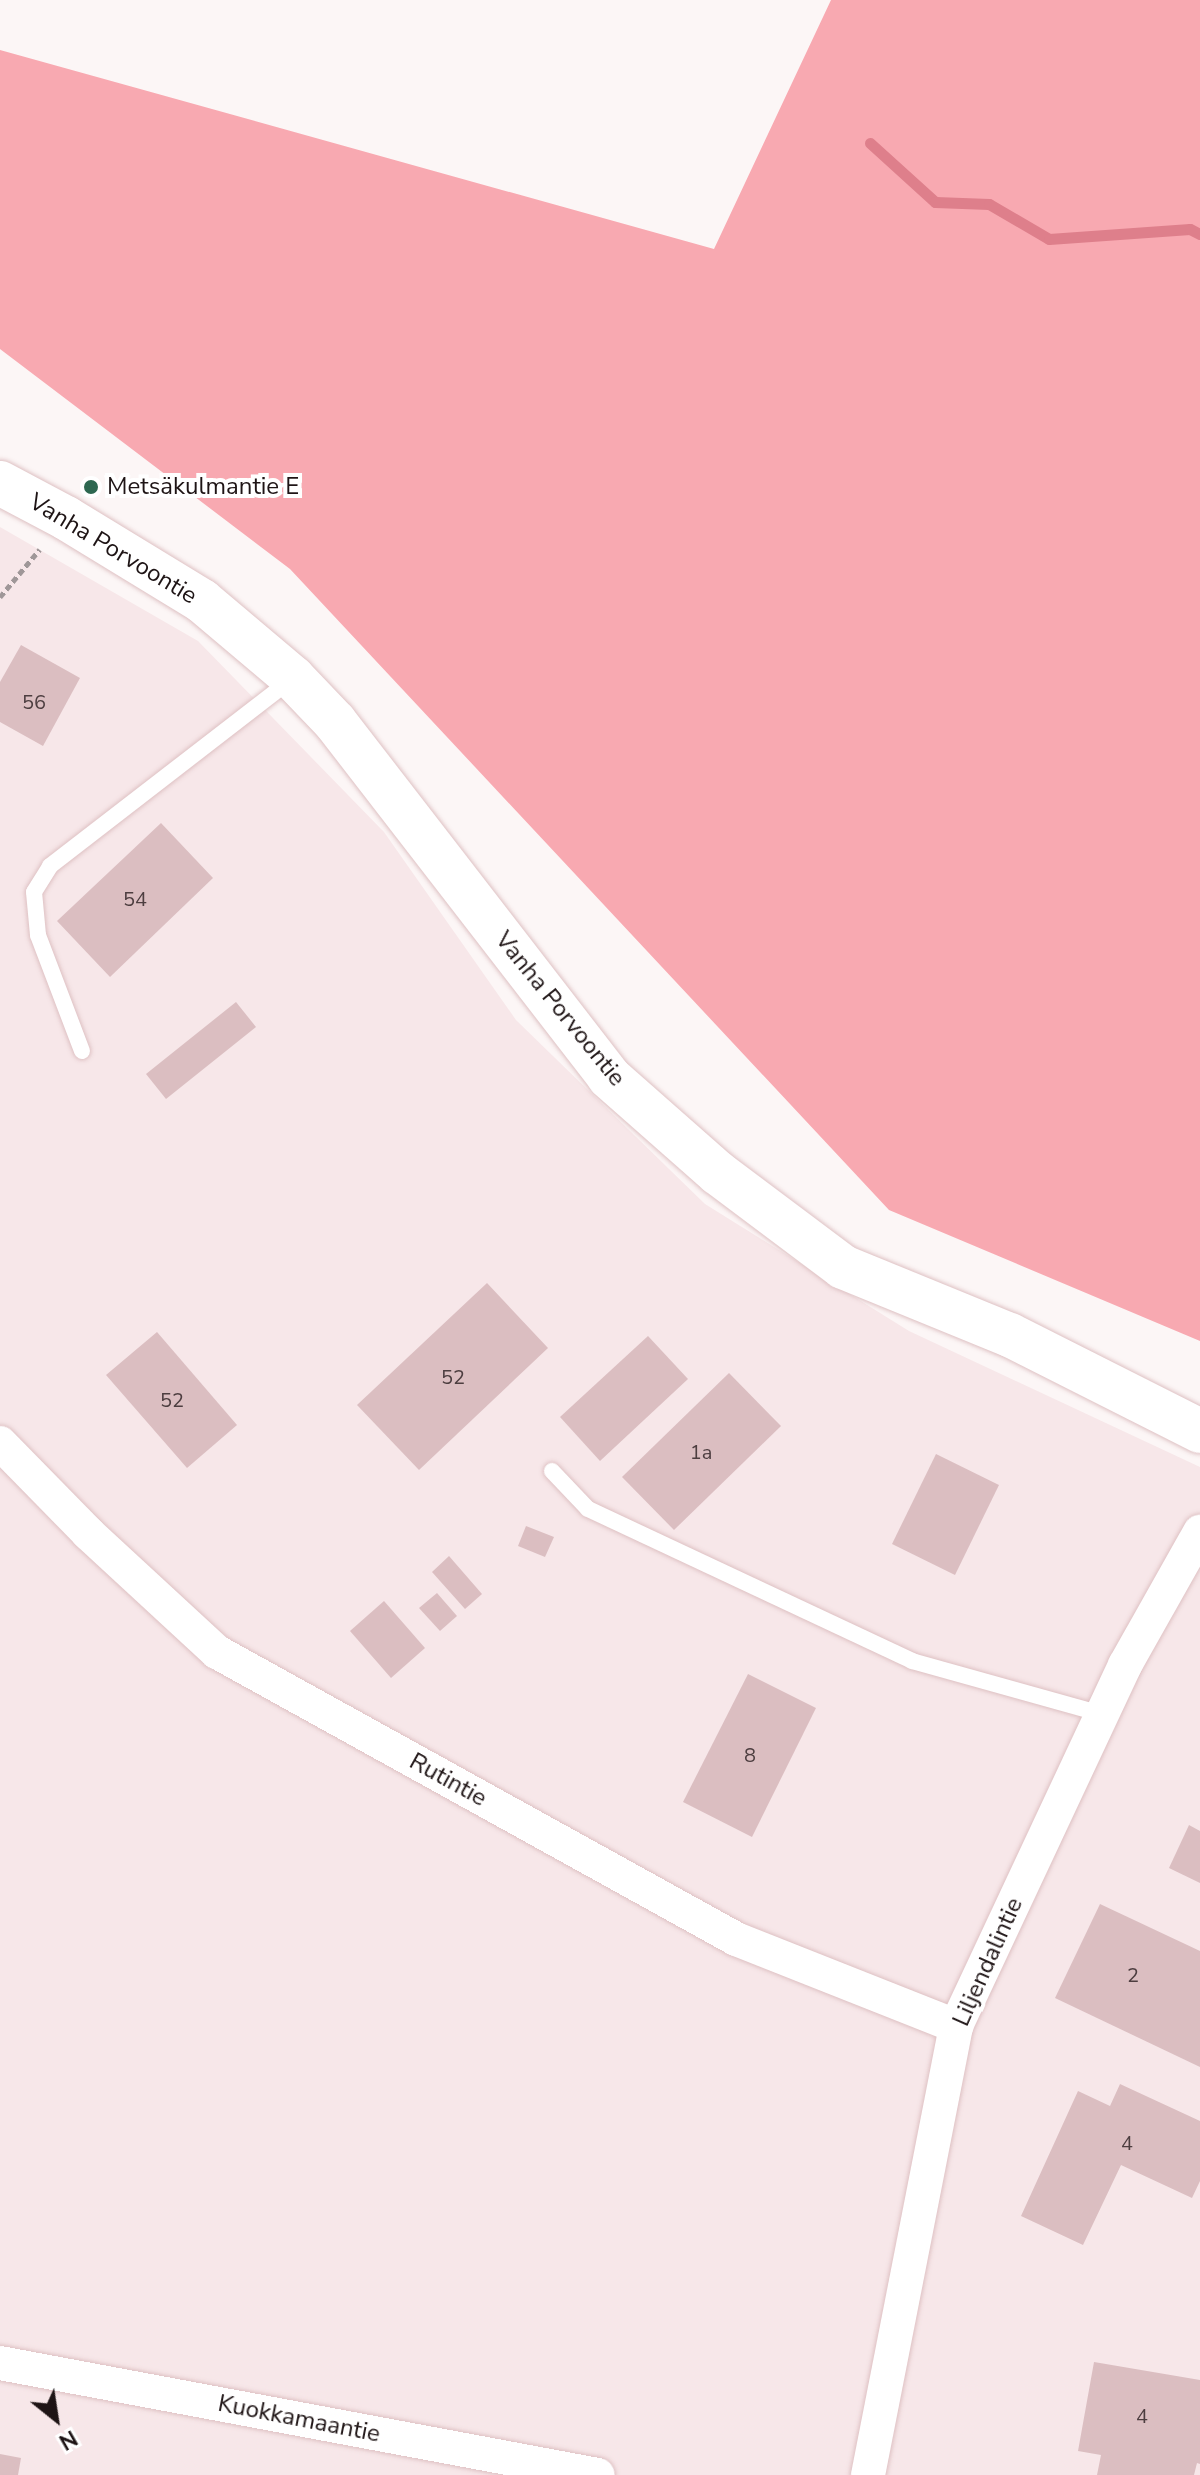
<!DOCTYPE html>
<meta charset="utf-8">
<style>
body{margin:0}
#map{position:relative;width:1200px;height:2475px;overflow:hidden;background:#fcf6f6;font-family:"Nunito Sans",sans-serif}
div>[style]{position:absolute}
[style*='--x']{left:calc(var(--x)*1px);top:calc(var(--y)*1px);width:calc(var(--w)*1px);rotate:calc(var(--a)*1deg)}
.built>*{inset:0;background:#f7e7e9}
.forest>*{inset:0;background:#f8a9b1}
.stream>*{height:11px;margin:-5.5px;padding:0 5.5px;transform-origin:5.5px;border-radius:5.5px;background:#de7f8b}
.building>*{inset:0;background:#dbbec1}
.path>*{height:5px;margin-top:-2.5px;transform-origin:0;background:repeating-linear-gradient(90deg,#9f9798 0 6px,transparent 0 10px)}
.roads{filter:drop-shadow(0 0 2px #dec1c3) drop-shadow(0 0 2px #dec1c3)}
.lane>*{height:16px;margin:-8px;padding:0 8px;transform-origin:8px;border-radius:8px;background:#fff}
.street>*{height:34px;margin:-17px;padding:0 17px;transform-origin:17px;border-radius:17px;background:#fff}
.secondary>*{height:44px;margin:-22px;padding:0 22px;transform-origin:22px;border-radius:22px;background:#fff}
.dots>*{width:22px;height:22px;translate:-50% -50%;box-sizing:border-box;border:4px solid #fff;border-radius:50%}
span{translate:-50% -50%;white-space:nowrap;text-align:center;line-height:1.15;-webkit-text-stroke:8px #fff;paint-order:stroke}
.number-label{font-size:20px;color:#4d3e40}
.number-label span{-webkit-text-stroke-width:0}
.poi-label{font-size:24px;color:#1e1415}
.left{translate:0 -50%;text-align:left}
.street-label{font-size:24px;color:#1e1415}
.north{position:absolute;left:16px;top:2379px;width:80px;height:80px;-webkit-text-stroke:6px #fff;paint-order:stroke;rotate:150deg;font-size:22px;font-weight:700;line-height:32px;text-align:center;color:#1e1415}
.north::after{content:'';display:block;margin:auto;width:28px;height:36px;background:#1e1415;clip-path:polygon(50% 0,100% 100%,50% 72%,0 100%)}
</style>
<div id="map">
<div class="built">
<i style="clip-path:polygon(0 527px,198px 641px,384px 832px,516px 1020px,705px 1204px,909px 1331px,1200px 1467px,1200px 2475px,0 2475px)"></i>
</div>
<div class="forest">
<i style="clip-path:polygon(831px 0,1200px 0,1200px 1341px,889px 1210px,290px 569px,0 349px,0 50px,714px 249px)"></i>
</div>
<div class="stream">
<i style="--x:870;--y:143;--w:88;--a:42.2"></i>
<i style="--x:935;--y:202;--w:54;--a:2.1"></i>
<i style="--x:989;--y:204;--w:69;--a:30.3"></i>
<i style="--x:1049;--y:239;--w:141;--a:-4.1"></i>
<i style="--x:1190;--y:229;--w:11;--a:27"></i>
</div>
<div class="building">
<i style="clip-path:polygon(21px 645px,80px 678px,43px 746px,0 722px,0 682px)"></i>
<i style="clip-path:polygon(161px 823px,213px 878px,110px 977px,57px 921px)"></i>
<i style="clip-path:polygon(236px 1002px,256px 1027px,166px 1099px,146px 1074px)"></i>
<i style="clip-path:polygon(487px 1283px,548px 1348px,419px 1470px,357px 1405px)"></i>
<i style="clip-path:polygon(157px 1332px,237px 1425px,187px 1468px,106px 1375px)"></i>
<i style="clip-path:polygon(648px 1336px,688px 1379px,600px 1461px,560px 1417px)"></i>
<i style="clip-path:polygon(729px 1373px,781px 1426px,674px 1530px,622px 1477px)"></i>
<i style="clip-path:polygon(936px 1454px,999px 1485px,955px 1575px,892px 1544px)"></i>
<i style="clip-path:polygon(526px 1526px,554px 1537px,545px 1557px,518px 1546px)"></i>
<i style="clip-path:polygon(449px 1556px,482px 1594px,465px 1609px,432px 1572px)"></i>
<i style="clip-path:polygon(437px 1593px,457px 1616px,440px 1631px,419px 1608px)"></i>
<i style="clip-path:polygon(384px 1601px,425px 1648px,391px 1678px,350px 1631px)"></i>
<i style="clip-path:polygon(748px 1674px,816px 1708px,752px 1837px,683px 1802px)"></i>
<i style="clip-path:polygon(1189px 1825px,1200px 1831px,1200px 1883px,1169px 1868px)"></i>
<i style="clip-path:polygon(1100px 1904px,1200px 1951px,1200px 2067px,1055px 1998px)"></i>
<i style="clip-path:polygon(1120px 2084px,1200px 2121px,1200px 2181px,1192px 2198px,1121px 2165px,1083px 2245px,1021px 2216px,1078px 2091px,1110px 2106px)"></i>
<i style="clip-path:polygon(1094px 2362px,1200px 2380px,1200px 2464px,1197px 2463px,1194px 2475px,1097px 2475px,1101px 2455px,1078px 2451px)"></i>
<i style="clip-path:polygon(0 2454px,21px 2458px,18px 2475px,0 2475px)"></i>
</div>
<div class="path">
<i style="--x:0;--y:597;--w:62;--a:-50.2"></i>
</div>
<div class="roads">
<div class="lane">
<i style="--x:82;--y:1051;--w:124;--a:-110.8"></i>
<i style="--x:38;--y:935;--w:43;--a:-95.3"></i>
<i style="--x:34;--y:892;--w:31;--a:-58"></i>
<i style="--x:50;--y:866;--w:306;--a:-37.7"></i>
<i style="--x:552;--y:1471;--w:52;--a:46.5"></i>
<i style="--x:588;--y:1509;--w:358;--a:25.1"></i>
<i style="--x:912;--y:1661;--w:197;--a:15.6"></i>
</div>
<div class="street">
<i style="--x:0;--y:1443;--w:126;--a:45.6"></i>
<i style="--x:88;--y:1533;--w:176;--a:42.7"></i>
<i style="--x:217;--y:1652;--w:593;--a:28.94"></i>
<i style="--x:736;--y:1939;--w:237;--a:21.6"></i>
<i style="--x:0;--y:2363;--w:608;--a:10.61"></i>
<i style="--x:868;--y:2475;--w:458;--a:-78.9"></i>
<i style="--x:956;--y:2026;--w:399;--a:-64.9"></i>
<i style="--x:1125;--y:1665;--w:153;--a:-60.6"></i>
</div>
<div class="secondary">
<i style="--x:0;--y:483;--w:75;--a:27.9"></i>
<i style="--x:66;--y:518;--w:159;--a:31.4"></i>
<i style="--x:202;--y:601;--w:119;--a:40.2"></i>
<i style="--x:293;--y:678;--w:61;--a:46.3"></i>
<i style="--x:335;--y:722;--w:448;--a:52.3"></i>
<i style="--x:609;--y:1077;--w:145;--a:41.4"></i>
<i style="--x:718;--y:1173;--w:156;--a:36.9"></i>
<i style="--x:843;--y:1267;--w:180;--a:22.2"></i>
<i style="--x:1010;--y:1335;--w:213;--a:26.8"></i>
</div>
</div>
<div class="dots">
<i style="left:91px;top:487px;background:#2d6750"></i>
</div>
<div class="number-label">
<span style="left:34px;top:702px">56</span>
<span style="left:135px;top:899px">54</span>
<span style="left:453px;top:1377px">52</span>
<span style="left:172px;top:1400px">52</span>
<span style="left:701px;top:1452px">1a</span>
<span style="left:750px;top:1755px">8</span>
<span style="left:1133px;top:1975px">2</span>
<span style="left:1127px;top:2143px">4</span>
<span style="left:1142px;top:2416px">4</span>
</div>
<div class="poi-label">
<span class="left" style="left:107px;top:487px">Metsäkulmantie E</span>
</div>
<div class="street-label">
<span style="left:113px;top:549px;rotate:31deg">Vanha Porvoontie</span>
<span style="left:560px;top:1009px;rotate:51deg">Vanha Porvoontie</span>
<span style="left:448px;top:1780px;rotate:29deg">Rutintie</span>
<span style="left:988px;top:1962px;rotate:-66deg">Liljendalintie</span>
<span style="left:299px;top:2419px;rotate:11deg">Kuokkamaantie</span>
</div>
<div class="north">N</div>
</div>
